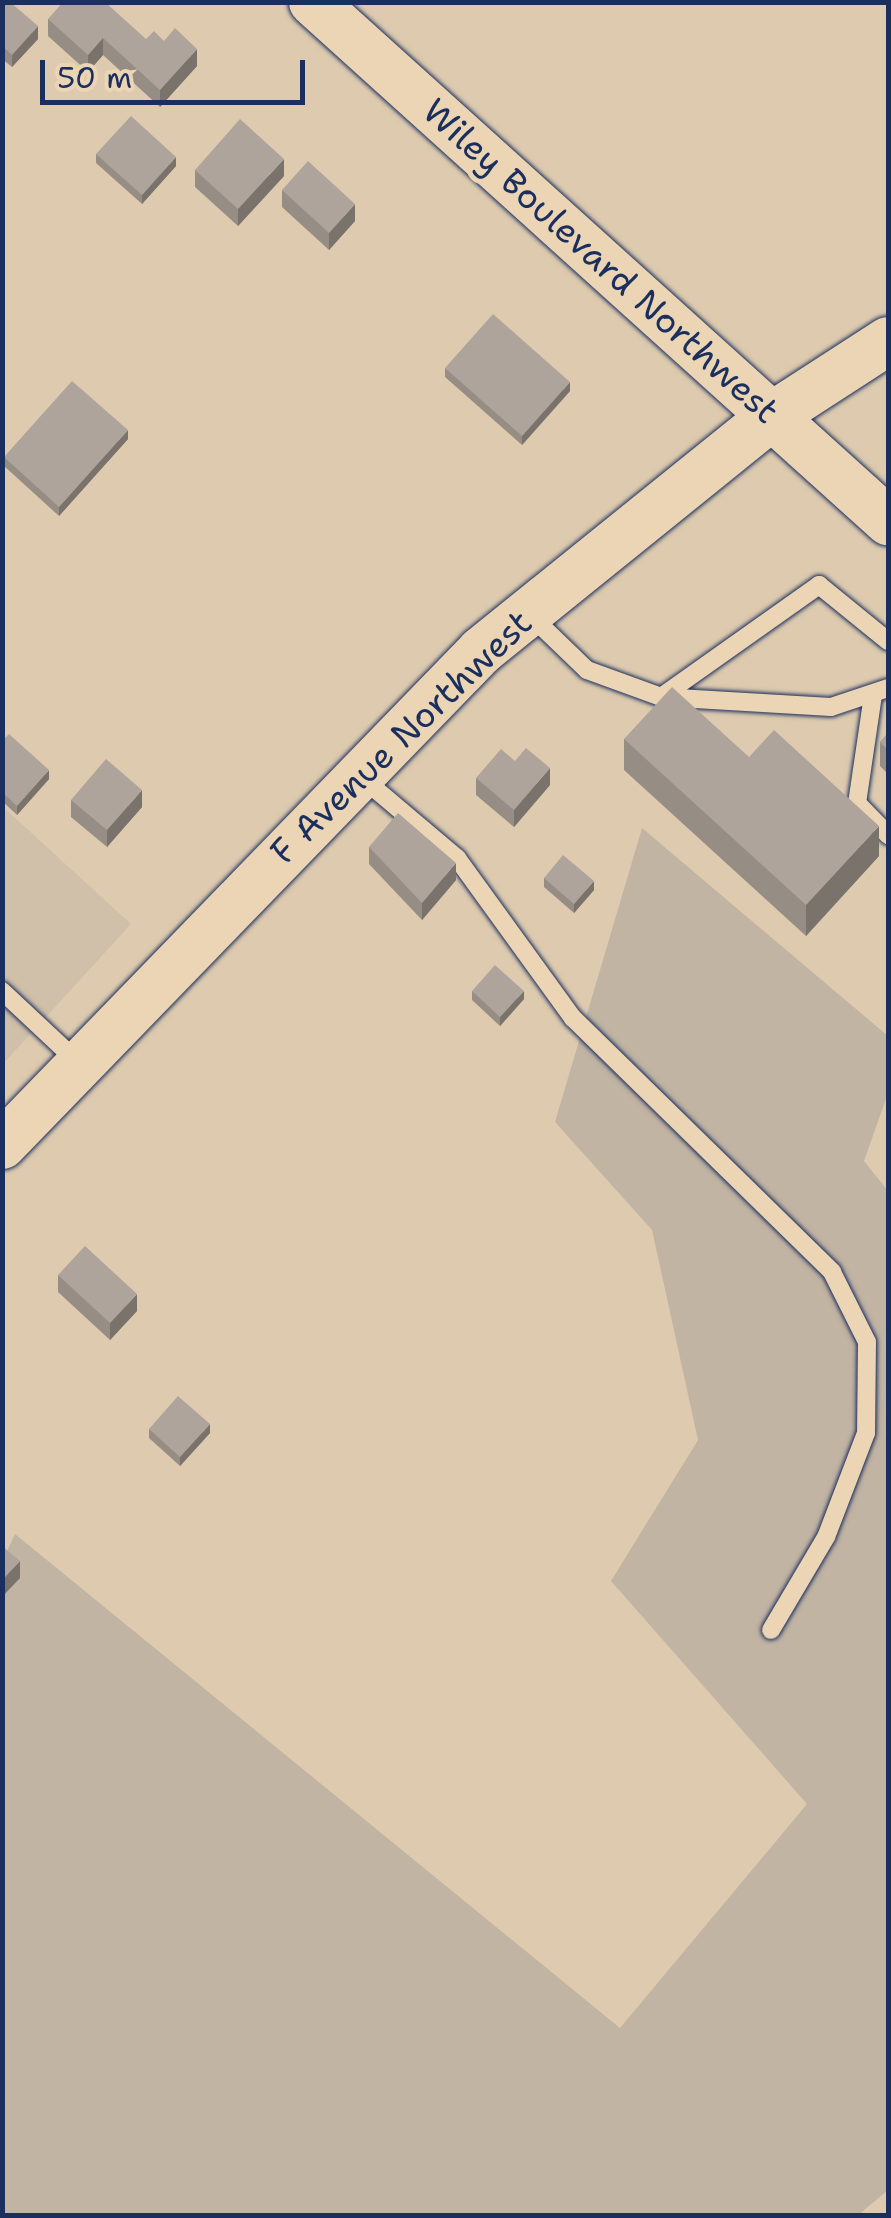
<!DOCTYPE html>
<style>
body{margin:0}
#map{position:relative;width:891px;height:2218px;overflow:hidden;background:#decbaf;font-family:"Shantell Sans",sans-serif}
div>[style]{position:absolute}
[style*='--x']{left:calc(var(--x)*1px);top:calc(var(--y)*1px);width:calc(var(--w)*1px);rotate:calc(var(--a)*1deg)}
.built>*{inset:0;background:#d0bfa9}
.green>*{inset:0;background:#c2b4a3}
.roads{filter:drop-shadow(0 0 2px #1b2f5e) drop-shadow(0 0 2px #1b2f5e)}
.lane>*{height:18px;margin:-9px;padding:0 9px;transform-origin:9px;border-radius:9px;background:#ebd5b4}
.secondary>*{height:48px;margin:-24px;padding:0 24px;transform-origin:24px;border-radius:24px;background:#ebd5b4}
.wall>*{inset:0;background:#968d85}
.shaded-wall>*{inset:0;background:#7a736c}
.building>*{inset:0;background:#aea49b}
span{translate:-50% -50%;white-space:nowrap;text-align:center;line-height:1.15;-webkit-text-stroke:10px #ebd5b4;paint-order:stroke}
.street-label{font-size:35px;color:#1b2f5e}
.frame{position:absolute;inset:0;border:5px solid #1b2f5e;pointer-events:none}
.scale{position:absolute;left:40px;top:60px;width:265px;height:45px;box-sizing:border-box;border:5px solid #1b2f5e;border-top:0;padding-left:12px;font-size:30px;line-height:35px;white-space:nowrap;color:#1b2f5e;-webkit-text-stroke:8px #ebd5b4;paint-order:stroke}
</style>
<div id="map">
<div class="built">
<i style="clip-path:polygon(2px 806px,131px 924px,3px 1064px,2px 1064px)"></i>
</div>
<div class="green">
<i style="clip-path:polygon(642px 828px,888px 1036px,888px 1093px,864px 1161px,888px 1191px,888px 2190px,857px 2216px,3px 2216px,2px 1562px,15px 1534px,620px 2028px,807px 1804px,611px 1581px,698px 1440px,652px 1230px,555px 1122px)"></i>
</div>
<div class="roads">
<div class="lane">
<i style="--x:530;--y:615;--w:79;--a:44"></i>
<i style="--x:587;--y:670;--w:79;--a:20"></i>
<i style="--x:661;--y:697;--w:170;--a:3.4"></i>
<i style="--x:831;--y:707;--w:60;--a:-18.4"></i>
<i style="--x:873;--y:695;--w:109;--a:98.4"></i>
<i style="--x:857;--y:803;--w:45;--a:45.9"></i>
<i style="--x:661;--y:697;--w:194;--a:-35.3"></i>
<i style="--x:819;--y:585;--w:89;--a:39.1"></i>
<i style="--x:361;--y:777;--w:126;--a:40.2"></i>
<i style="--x:457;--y:858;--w:198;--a:54.1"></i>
<i style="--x:573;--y:1018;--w:363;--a:44.4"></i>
<i style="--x:832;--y:1272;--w:78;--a:63.4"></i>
<i style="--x:867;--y:1342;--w:91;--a:90.6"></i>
<i style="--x:866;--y:1433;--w:111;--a:111"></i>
<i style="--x:826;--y:1537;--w:108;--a:120.6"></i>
<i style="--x:2;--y:991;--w:104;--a:43.1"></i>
</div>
<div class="secondary">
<i style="--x:313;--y:2;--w:775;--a:42.07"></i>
<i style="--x:2;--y:1145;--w:688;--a:-45.88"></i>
<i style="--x:481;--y:651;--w:374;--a:-38.9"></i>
<i style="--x:772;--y:416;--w:138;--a:-32.9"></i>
</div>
</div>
<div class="wall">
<i style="clip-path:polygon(2px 2px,38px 39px,12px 67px,2px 59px)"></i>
<i style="clip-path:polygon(48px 19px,146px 39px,164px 41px,197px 66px,160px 107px,103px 55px,88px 72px,48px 36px)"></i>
<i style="clip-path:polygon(96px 154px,176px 166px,142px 204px,96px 163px)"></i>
<i style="clip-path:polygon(195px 170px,284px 176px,238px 226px,195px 187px)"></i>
<i style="clip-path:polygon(282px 190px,355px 221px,329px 250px,282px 207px)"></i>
<i style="clip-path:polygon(445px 368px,570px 391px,522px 445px,445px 377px)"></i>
<i style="clip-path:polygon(128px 439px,59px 516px,4px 466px,4px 457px)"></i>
<i style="clip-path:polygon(888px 733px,888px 774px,880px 766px,880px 742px)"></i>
<i style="clip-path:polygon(624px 739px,749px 757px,879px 856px,806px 936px,624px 770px)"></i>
<i style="clip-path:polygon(2px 741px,49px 779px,17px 815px,2px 801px)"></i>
<i style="clip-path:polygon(476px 778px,550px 785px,514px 827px,476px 795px)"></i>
<i style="clip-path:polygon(71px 800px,142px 807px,107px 847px,71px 817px)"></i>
<i style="clip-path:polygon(369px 847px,456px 880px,422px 920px,369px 864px)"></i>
<i style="clip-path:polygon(544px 878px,594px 890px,574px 913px,544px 887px)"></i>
<i style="clip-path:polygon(472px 991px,524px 999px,500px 1026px,472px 1000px)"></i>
<i style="clip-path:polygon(58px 1275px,137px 1311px,110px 1340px,58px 1292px)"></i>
<i style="clip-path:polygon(149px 1429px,210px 1433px,180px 1466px,149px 1438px)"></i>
</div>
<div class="shaded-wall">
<i style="clip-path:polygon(38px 26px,38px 39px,12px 67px,12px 55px)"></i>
<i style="clip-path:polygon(103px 38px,103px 55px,88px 72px,88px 55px)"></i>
<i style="clip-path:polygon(197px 49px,197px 66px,160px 107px,160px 90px)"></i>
<i style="clip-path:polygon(176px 157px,176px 166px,142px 204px,142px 195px)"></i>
<i style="clip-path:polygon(284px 159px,284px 176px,238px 226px,238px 209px)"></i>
<i style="clip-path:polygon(355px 204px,355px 221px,329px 250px,329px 233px)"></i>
<i style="clip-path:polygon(570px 382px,570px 391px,522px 445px,522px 436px)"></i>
<i style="clip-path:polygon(128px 430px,128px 439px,59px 516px,59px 507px)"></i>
<i style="clip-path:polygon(550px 768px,550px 785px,514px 827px,514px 810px)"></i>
<i style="clip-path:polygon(49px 770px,49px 779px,17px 815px,17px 806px)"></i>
<i style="clip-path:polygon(142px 790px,142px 807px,107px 847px,107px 830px)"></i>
<i style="clip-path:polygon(879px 826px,879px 856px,806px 936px,806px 905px)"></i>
<i style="clip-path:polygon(456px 863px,456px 880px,422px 920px,422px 903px)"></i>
<i style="clip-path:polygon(594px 881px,594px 890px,574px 913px,574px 904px)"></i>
<i style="clip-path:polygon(524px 991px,524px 999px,500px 1026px,500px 1017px)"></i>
<i style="clip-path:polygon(137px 1294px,137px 1311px,110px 1340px,110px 1323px)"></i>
<i style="clip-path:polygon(210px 1424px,210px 1433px,180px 1466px,180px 1457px)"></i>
<i style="clip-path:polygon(20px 1561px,20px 1578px,2px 1597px,2px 1580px)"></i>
</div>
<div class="building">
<i style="clip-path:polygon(2px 2px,10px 2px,38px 26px,12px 55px,2px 46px)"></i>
<i style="clip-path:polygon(63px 2px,90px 2px,93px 5px,96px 2px,105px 2px,146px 39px,154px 31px,164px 41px,175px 28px,197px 49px,160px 90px,103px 38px,88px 55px,48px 19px)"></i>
<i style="clip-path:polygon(131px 116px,176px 157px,142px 195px,96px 154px)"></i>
<i style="clip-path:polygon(240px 119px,284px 159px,238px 209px,195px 170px)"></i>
<i style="clip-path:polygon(308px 161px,355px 204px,329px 233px,282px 190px)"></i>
<i style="clip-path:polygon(493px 314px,570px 382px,522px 436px,445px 368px)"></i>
<i style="clip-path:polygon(72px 381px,128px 430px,59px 507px,4px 457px)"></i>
<i style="clip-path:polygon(672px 687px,749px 757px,774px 730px,879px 826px,806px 905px,624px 739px)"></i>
<i style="clip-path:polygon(888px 733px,888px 750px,880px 742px)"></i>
<i style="clip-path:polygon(9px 734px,49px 770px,17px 806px,2px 792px,2px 741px)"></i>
<i style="clip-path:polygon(526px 748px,550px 768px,514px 810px,476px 778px,501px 749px,515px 761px)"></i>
<i style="clip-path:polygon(106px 759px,142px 790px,107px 830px,71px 800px)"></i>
<i style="clip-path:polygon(398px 813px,456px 863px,422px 903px,369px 847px)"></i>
<i style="clip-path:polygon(563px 855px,594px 881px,574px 904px,544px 878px)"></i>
<i style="clip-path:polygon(495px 965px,524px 991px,500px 1017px,472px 991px)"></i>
<i style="clip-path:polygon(85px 1246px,137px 1294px,110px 1323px,58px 1275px)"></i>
<i style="clip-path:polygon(178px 1396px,210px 1424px,180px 1457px,149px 1429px)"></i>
<i style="clip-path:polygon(2px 1546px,20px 1561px,2px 1580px)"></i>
</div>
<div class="street-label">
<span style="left:601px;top:261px;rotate:42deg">Wiley Boulevard Northwest</span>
<span style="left:401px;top:737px;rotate:-44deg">F Avenue Northwest</span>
</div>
<div class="frame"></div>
<div class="scale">50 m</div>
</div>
